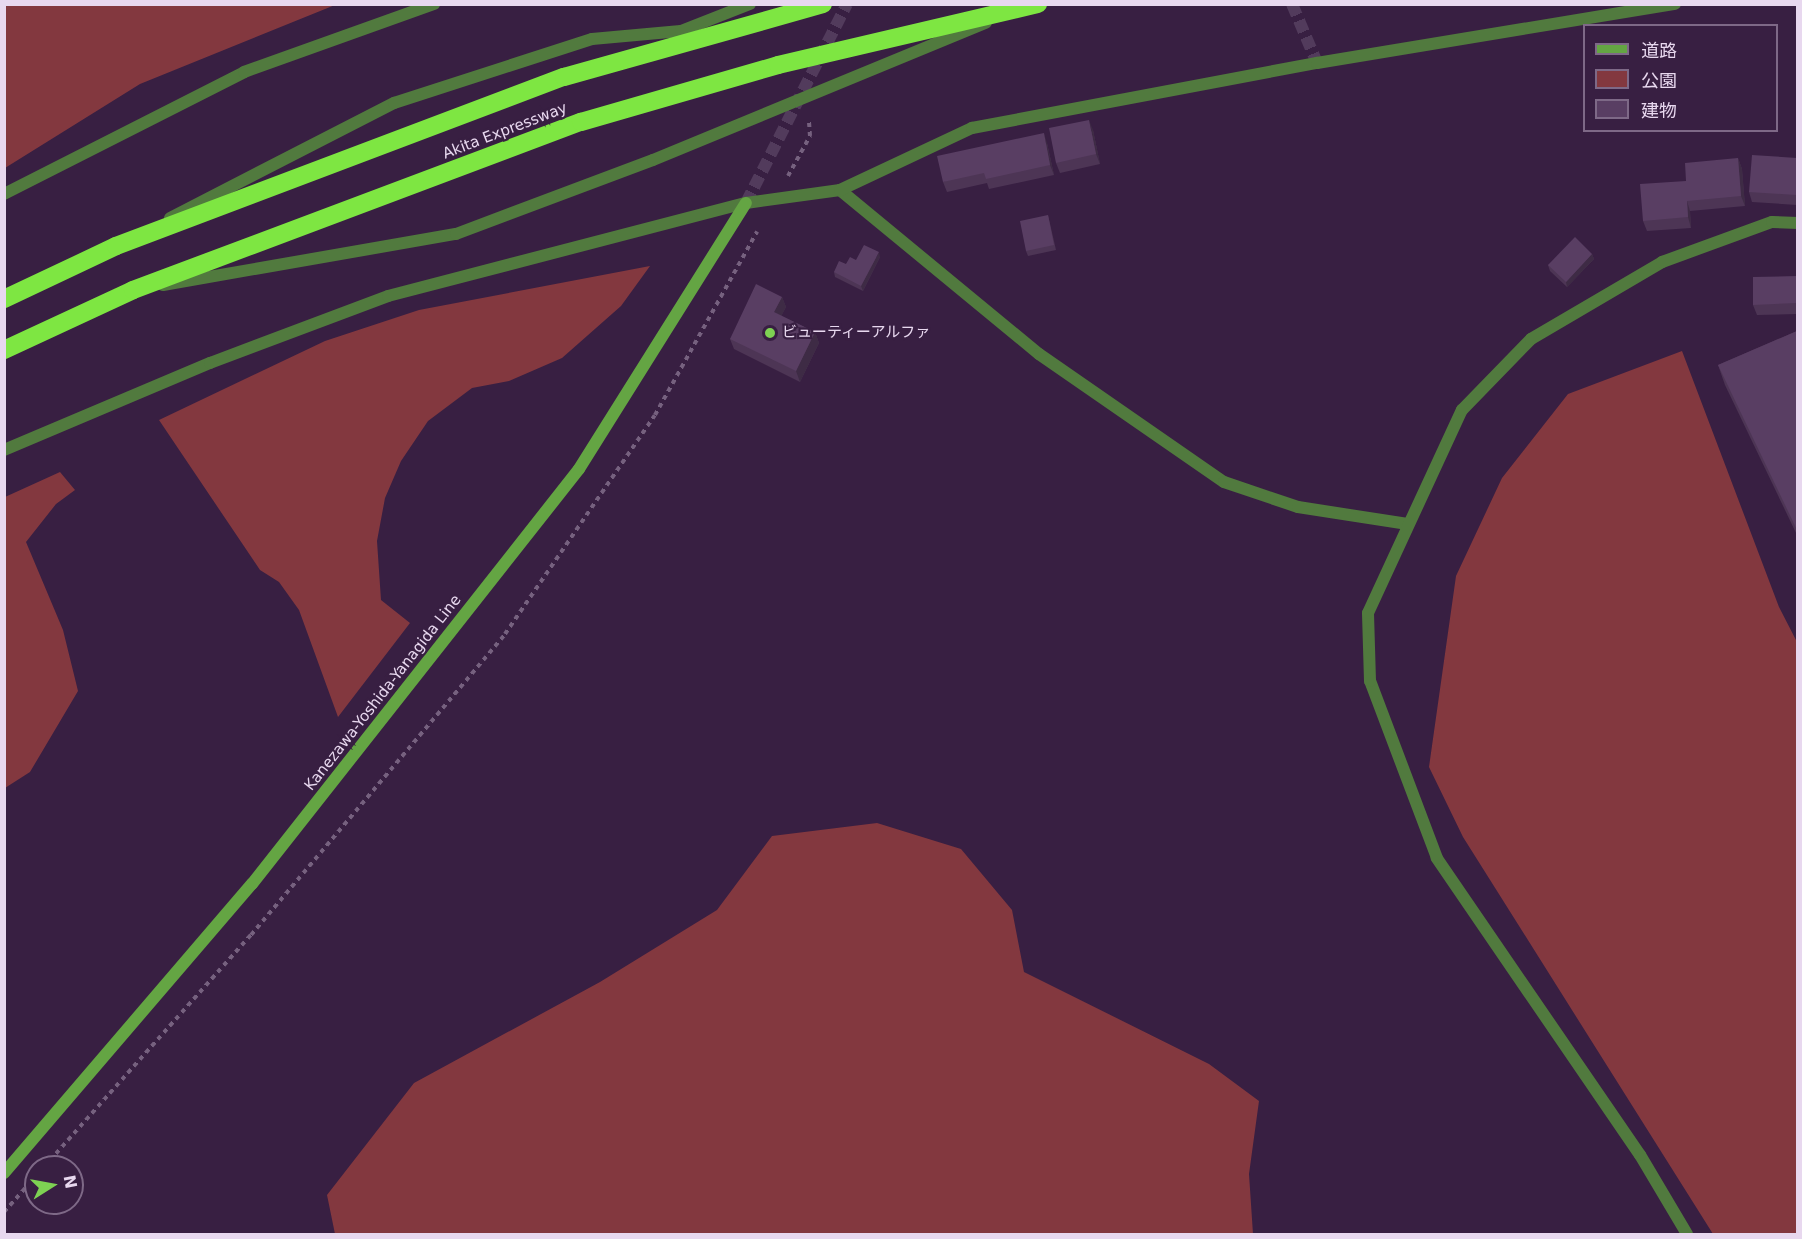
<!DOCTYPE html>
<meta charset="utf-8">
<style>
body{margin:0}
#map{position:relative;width:1802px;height:1239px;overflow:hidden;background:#381f42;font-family:"DejaVu Sans","Noto Sans JP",sans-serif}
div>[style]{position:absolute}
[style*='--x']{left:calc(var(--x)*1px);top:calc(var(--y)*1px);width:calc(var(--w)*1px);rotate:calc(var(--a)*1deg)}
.green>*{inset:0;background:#83383f}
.street-tunnel>*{height:12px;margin-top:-6px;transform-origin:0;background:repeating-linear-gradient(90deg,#523b5c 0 12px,transparent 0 18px)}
.secondary-tunnel>*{height:12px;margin-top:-6px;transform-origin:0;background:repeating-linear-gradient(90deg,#523b5c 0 12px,transparent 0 18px)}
.path>*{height:4px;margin-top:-2px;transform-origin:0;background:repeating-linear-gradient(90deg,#76617f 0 4.5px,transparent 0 9px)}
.lane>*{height:12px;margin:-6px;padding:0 6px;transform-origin:6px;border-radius:6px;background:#517a3e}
.street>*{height:12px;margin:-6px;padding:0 6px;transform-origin:6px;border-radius:6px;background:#517a3e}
.secondary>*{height:12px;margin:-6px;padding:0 6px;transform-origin:6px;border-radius:6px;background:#64a543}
.highway>*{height:18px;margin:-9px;padding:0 9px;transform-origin:9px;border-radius:9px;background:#7ee642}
.wall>*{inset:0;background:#4d3555}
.shaded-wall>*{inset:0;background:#3e2b45}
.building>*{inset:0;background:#593e63}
.dots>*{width:16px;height:16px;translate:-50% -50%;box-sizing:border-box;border:3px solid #381f42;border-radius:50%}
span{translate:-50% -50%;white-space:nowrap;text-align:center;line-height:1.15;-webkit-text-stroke:4.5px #381f42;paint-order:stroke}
.street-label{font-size:15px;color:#e8d8ef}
.poi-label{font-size:15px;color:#e8d8ef}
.left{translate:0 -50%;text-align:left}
.frame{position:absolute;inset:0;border:6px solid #e8d8ef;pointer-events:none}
.legend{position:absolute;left:1583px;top:24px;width:195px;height:108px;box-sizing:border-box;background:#381f42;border:2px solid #7e6987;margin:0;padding:8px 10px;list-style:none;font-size:18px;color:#e8d8ef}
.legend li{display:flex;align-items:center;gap:12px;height:30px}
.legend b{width:30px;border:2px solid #7e6987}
.north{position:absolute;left:24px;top:1155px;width:60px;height:60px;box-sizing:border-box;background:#381f42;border:2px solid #7e6987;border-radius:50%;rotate:79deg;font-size:16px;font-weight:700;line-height:24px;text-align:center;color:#e8d8ef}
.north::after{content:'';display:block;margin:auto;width:21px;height:27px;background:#7ed153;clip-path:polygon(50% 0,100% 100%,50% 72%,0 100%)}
</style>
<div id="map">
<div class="green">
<i style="clip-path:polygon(5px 4px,335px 4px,335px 5px,140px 84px,5px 168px)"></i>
<i style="clip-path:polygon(650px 266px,621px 306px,562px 358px,509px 381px,472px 388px,428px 421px,401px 461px,385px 498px,377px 541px,381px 600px,410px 623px,338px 717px,299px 610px,279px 582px,260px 570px,159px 420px,325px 341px,419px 310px)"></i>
<i style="clip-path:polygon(1682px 351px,1779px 607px,1797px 642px,1797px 1234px,1713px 1234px,1463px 837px,1429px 767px,1456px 576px,1502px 478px,1568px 394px)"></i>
<i style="clip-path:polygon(60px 472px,75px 490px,56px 504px,26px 542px,63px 630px,78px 691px,30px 772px,5px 788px,5px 497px)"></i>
<i style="clip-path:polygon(877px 823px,961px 849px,1012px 910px,1024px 972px,1209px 1064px,1259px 1101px,1249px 1174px,1253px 1234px,335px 1234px,327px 1195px,414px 1083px,600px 982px,717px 910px,772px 836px)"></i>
</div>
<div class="street-tunnel">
<i style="--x:1292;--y:4;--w:64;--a:67"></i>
</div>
<div class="secondary-tunnel">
<i style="--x:746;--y:203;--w:223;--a:-63.1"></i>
</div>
<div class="path">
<i style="--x:788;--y:176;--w:46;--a:-61.2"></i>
<i style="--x:810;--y:136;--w:16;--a:-94"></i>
<i style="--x:44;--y:1167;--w:311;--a:-48.3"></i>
<i style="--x:251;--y:935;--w:394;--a:-49.8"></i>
<i style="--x:505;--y:634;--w:265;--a:-55.6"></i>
<i style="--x:655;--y:415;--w:210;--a:-60.9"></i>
<i style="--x:4;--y:1212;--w:48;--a:-48.4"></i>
</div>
<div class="lane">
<i style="--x:170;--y:218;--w:252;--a:-27.2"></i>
<i style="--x:394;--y:103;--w:208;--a:-17.9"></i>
<i style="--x:592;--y:39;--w:89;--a:-5.1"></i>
<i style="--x:681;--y:31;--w:74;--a:-21.4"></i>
<i style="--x:163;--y:285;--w:297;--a:-9.9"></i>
<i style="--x:456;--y:234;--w:210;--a:-20.6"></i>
<i style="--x:653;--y:160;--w:360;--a:-22.4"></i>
</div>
<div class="street">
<i style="--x:840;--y:190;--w:258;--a:39.5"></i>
<i style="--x:1039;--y:354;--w:225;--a:34.7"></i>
<i style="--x:1224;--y:482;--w:78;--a:18.7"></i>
<i style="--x:1298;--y:507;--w:111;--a:8.8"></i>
<i style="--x:4;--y:194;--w:269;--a:-26.9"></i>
<i style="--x:244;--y:72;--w:202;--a:-19.7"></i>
<i style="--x:4;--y:450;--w:224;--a:-22.9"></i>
<i style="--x:210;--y:363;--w:190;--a:-20.6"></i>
<i style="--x:388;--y:296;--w:370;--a:-14.6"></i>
<i style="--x:746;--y:203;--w:95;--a:-7.9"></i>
<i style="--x:840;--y:190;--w:146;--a:-25.2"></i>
<i style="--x:972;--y:128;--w:351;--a:-10.7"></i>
<i style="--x:1317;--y:63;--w:363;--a:-9.4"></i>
<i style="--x:1687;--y:1234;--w:92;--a:-120.7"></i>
<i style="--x:1640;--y:1155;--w:360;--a:-124.4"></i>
<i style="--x:1437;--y:858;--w:189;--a:-110.7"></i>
<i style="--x:1370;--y:681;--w:68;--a:-91.7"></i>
<i style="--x:1368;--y:613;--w:224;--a:-65.2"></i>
<i style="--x:1462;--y:410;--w:99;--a:-45.8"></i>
<i style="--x:1531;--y:339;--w:152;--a:-30.4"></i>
<i style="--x:1662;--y:262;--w:117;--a:-20"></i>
<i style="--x:1772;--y:222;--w:26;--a:2"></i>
</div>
<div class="secondary">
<i style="--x:4;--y:1173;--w:381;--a:-49.4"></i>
<i style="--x:252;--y:884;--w:528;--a:-51.76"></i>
<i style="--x:579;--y:469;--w:314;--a:-57.9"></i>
</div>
<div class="highway">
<i style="--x:4;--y:299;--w:124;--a:-25.3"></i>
<i style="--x:116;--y:246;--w:479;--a:-20.7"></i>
<i style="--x:564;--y:77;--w:269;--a:-15.7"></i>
<i style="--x:4;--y:350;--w:142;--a:-24.9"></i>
<i style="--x:133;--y:290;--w:478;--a:-20.6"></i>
<i style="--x:581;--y:122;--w:205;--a:-16.1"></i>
<i style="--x:778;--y:65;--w:267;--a:-13.2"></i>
</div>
<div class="wall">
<i style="clip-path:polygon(1093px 130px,1100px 164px,1060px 173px,1056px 163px)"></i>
<i style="clip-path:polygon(1047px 143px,1054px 175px,989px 189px,987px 183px,947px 192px,943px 182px)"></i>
<i style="clip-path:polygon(1738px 158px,1742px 169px,1745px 206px,1690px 211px,1691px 228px,1647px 231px,1643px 221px,1686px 181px)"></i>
<i style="clip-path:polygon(1797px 158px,1797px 205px,1752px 202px,1749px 192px)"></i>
<i style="clip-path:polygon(1048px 215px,1056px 250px,1028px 256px,1026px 251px)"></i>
<i style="clip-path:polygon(1592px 254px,1594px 259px,1567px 287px,1550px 271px,1548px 265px)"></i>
<i style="clip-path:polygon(880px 257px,863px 291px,835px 277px,834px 272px,846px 264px,856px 260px)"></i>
<i style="clip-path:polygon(1797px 276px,1797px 314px,1757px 315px,1753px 305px)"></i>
<i style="clip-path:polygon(782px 297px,786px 307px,781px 316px,815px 332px,819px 343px,800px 382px,734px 349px,730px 339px)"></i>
<i style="clip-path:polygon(1797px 331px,1797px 535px,1725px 385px,1718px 365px)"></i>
</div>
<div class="shaded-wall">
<i style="clip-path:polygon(1089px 120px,1093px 130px,1100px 164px,1096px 154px)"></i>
<i style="clip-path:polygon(1044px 133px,1047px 143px,1054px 175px,1050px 165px)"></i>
<i style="clip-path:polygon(1738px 158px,1742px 169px,1745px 206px,1741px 196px)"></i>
<i style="clip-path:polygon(1687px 201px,1690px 211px,1691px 228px,1688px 217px)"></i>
<i style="clip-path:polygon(879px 252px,880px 257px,863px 291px,861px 286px)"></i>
<i style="clip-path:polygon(1592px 254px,1594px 259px,1567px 287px,1566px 282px)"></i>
<i style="clip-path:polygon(782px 297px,786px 307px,778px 323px,774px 312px)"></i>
<i style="clip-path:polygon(815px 332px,819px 343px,800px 382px,796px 371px)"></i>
</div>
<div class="building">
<i style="clip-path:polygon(1089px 120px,1096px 154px,1056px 163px,1049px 128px)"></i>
<i style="clip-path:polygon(1044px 133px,1050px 165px,986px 179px,984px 173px,943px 182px,937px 156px)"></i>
<i style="clip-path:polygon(1752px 155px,1797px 158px,1797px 185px,1796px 195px,1749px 192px)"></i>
<i style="clip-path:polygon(1738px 158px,1741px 196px,1687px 201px,1688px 217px,1643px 221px,1640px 184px,1686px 181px,1685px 163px)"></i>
<i style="clip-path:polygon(1048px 215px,1054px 245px,1026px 251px,1020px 221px)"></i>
<i style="clip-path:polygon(1575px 237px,1592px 254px,1566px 282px,1548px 265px)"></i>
<i style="clip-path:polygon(864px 245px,879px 252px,861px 286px,834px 272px,839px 261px,846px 264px,850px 257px,856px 260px)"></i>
<i style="clip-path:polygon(1797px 276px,1797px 303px,1753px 305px,1753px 277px)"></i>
<i style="clip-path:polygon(756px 284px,782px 297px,774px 312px,815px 332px,796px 371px,730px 339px)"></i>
<i style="clip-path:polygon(1797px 331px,1797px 530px,1718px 365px)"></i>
</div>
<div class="dots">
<i style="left:770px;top:333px;background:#7ed153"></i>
</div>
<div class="street-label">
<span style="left:505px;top:131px;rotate:-21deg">Akita Expressway</span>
<span style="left:383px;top:693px;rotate:-52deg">Kanezawa-Yoshida-Yanagida Line</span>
</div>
<div class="poi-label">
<span class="left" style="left:782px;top:333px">ビューティーアルファ</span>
</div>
<div class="frame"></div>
<ul class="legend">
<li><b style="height:8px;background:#64a543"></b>道路</li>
<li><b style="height:16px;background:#83383f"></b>公園</li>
<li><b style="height:16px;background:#593e63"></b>建物</li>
</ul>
<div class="north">N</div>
</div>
